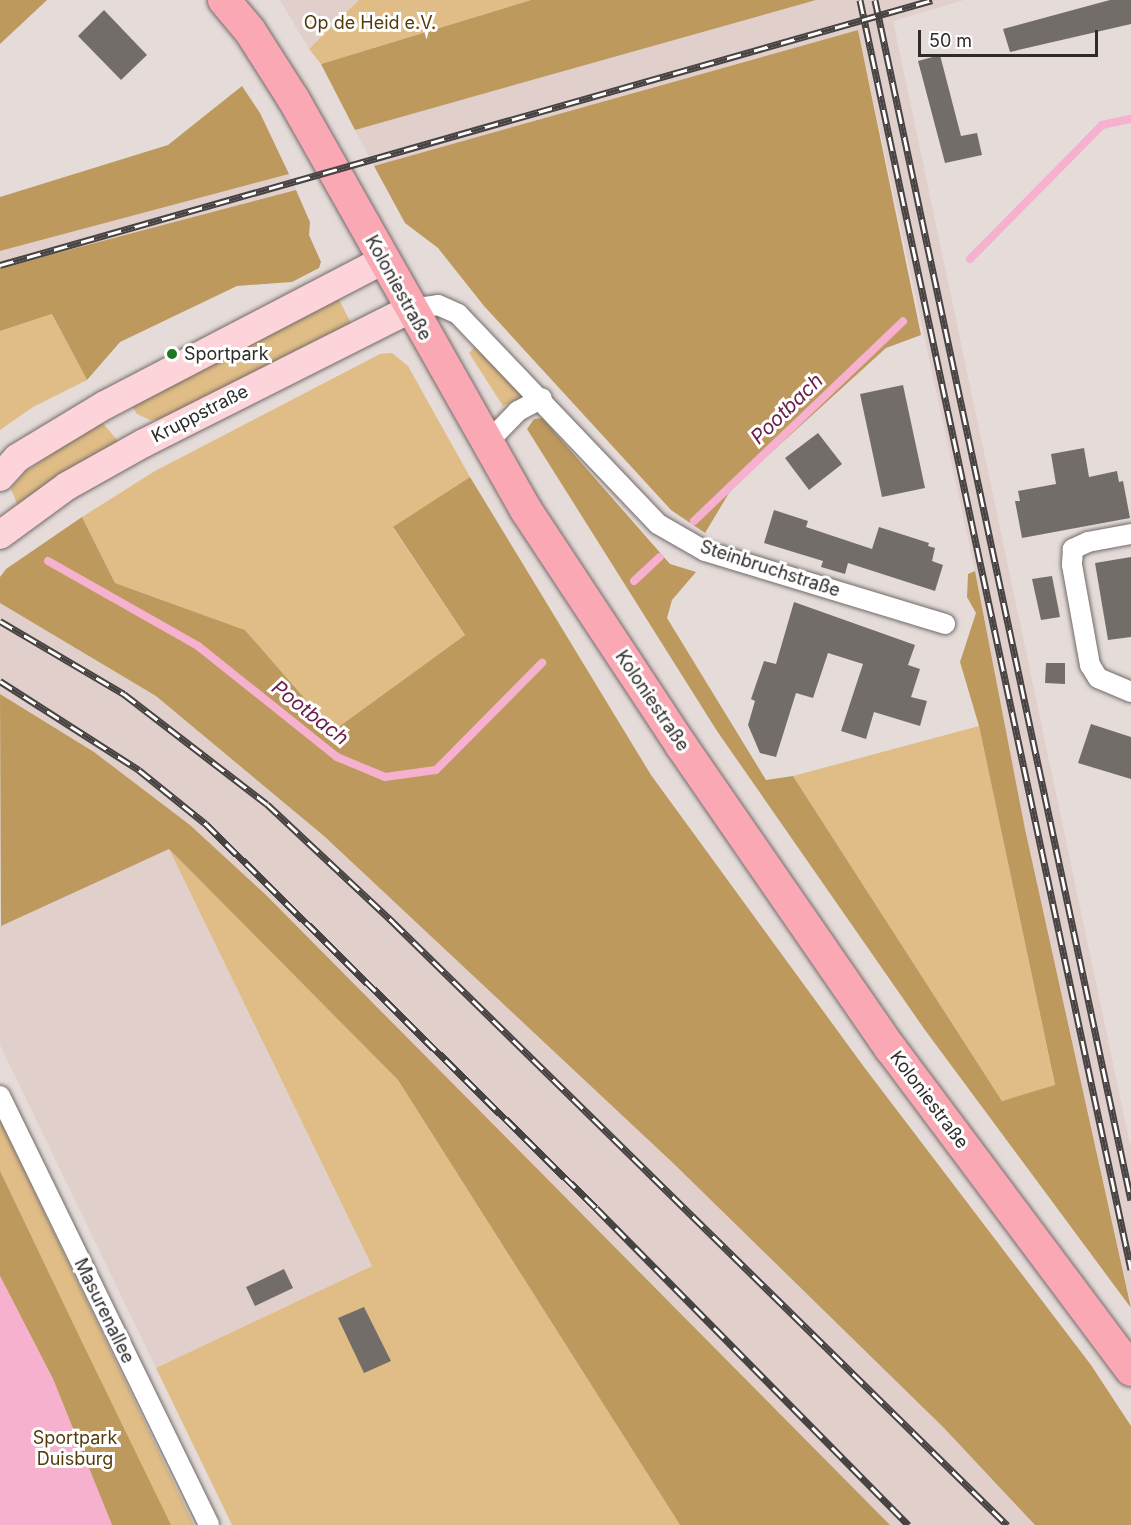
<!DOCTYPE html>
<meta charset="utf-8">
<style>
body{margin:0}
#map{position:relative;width:1131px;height:1525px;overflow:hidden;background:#e5dcda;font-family:Inter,sans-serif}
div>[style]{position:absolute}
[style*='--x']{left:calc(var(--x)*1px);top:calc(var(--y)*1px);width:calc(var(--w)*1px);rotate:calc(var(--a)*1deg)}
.built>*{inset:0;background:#e0cfca}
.green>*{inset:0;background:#e0bd86}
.forest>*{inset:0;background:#bd995e}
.water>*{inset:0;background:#f5b1ce}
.stream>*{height:8px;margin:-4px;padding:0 4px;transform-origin:4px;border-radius:4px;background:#f5b1ce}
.building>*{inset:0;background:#736d69}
.roads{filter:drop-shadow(0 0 2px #726a68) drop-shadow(0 0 2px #726a68)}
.street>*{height:20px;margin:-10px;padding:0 10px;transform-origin:10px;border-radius:10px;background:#fff}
.secondary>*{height:28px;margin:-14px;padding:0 14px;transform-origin:14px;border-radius:14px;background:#fdd4da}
.primary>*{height:32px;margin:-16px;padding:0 16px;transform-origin:16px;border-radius:16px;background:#fba8b5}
.rail>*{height:7px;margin-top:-3.5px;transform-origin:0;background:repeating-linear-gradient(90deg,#fff 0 14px,#474342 0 28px);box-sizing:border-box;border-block:2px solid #474342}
.dots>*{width:16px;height:16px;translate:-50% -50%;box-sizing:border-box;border:3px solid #fff;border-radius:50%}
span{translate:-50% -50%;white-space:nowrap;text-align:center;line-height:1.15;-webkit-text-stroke:6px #fff;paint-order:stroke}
.park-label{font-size:18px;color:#543b0b}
.street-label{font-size:18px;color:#2e2b2a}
.poi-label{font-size:18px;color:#2e2b2a}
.left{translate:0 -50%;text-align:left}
.water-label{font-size:20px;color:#6a1d46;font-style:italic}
.scale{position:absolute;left:918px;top:30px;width:180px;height:27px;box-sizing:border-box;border:3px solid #2e2b2a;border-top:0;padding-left:8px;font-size:18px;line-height:21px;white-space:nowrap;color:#2e2b2a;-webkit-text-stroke:4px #fff;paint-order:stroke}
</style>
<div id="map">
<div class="built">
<i style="clip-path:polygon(280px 0,359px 0,309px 49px)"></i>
<i style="clip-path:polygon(816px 0,964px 0,893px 21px,1131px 1149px,1131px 1306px,1025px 829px,975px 571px,858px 30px,374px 166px,355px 130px)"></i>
<i style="clip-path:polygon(289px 174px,296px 190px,0 268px,0 251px)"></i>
<i style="clip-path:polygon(0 603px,156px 696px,324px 836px,673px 1163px,944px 1428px,1035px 1525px,890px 1525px,265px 894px,190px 825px,94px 752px,0 694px)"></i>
<i style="clip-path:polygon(169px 849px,372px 1266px,156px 1368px,0 1045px,0 925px)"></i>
</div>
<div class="green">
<i style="clip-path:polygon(359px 0,531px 0,321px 64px,309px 49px)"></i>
<i style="clip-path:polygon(338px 298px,351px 323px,165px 419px,150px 420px,137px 414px,131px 404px)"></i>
<i style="clip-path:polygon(52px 314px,87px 380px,33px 407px,0 430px,0 331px)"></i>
<i style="clip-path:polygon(475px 347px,524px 397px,503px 406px,469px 353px)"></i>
<i style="clip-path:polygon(392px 353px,408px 366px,470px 477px,393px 528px,465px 635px,333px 731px,245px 630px,115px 583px,82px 517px,155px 471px,380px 354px)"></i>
<i style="clip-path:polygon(101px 421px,119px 442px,17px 504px,11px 489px,25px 472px)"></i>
<i style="clip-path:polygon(979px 726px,1055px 1086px,1002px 1101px,793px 776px)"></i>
<i style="clip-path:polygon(169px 849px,398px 1080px,680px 1525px,232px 1525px,156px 1368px,372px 1266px)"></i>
<i style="clip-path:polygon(0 1120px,194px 1525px,0 1525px)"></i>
</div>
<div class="forest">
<i style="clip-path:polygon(0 0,47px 0,0 44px)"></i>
<i style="clip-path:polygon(531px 0,816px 0,355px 130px,321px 64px)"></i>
<i style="clip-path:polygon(858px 30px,921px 335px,886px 348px,732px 488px,705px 533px,671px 510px,484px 306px,438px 248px,405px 223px,374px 166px)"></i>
<i style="clip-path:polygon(242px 86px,260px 113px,289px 174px,0 251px,0 197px,168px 145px)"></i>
<i style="clip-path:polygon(296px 190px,310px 222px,309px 235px,321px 262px,319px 268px,292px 282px,237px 286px,120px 342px,87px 380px,52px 314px,0 331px,0 268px)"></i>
<i style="clip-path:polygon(542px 418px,670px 564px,696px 572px,672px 600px,667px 618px,766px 780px,793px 776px,1002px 1101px,1055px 1085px,979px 726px,960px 662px,976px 613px,967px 597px,968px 574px,975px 571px,1025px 829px,1131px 1308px,925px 1030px,717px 731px,527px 429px,534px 419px)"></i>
<i style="clip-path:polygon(470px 477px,651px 775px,864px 1067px,1091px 1365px,1131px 1426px,1131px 1525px,1035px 1525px,944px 1428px,673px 1163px,324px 836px,156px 696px,0 603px,0 577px,6px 569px,82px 517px,115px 583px,245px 630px,333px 731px,465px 635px,393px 527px)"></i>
<i style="clip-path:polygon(0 694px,94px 752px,190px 825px,265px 894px,890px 1525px,680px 1525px,398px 1080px,169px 849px,1px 926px)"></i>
<i style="clip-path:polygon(0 1171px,81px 1340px,171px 1525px,112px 1525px,53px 1379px,0 1276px)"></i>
</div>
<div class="water">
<i style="clip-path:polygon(0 1276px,53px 1379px,112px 1525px,0 1525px)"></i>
</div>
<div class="stream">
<i style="--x:970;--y:259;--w:188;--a:-45.4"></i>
<i style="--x:1102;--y:125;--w:30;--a:-12"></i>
<i style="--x:694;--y:521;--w:289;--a:-43.7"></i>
<i style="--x:48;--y:561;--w:172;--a:29.5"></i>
<i style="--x:198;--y:646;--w:178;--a:38.6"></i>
<i style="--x:337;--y:757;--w:52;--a:22.6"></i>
<i style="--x:385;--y:777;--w:51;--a:-7.8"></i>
<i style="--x:436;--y:770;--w:151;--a:-45.3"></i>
<i style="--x:634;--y:581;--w:35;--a:-43"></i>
</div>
<div class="building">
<i style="clip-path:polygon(1110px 0,1131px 0,1131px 24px,1010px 52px,1003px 29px)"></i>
<i style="clip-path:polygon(104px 10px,147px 55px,121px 80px,78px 36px)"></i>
<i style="clip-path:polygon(940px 55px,961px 136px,977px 133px,982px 155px,945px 163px,918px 61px)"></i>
<i style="clip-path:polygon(903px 385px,925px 488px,882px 497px,860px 394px)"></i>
<i style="clip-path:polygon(818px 433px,842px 464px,809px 490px,785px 458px)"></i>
<i style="clip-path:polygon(1084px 448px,1089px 477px,1117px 471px,1119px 482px,1123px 481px,1130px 518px,1022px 538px,1015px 501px,1020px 501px,1018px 491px,1056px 484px,1051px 454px)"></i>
<i style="clip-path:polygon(774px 510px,808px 521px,806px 527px,872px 549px,879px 527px,929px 543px,928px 546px,935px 548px,932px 561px,943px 565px,935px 591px,848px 563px,845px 574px,821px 567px,823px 561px,764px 543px)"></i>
<i style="clip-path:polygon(1131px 557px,1131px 637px,1108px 640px,1095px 563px)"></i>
<i style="clip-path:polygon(1052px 576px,1060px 617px,1041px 620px,1032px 579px)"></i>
<i style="clip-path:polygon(794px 602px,915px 645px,908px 665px,920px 669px,911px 697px,927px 701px,920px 726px,874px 712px,866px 739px,841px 731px,863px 664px,828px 653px,813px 698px,796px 693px,776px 757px,760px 753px,748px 725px,755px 701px,751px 699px,764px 661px,776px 664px)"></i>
<i style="clip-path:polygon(1046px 663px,1065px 663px,1065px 684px,1045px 683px)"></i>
<i style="clip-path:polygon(1091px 724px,1131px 737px,1131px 779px,1078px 763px)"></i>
<i style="clip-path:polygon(284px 1269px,293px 1288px,255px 1306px,246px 1287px)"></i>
<i style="clip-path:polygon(364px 1307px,391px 1361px,364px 1373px,338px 1318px)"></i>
</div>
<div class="roads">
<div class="street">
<i style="--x:410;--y:309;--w:28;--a:-8"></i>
<i style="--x:438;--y:305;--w:22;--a:24"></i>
<i style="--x:458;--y:314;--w:290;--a:46.4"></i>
<i style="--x:658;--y:524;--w:54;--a:29.9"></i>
<i style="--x:705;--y:551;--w:251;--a:16.9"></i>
<i style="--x:487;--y:443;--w:45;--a:-45.9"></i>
<i style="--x:518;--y:411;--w:27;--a:-28"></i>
<i style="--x:1131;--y:534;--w:44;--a:169.5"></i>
<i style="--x:1088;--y:542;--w:17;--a:155"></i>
<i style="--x:1073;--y:549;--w:16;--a:94"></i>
<i style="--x:1072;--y:565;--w:102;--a:79.8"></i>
<i style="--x:1090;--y:665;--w:15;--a:58"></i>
<i style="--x:1098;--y:678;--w:36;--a:23"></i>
<i style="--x:0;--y:1096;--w:477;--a:64"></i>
</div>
<div class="secondary">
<i style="--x:0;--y:477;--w:25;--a:-48"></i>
<i style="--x:17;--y:458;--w:103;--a:-31.1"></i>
<i style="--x:105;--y:405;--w:312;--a:-27.5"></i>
<i style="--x:0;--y:535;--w:83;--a:-36.2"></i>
<i style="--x:67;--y:486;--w:88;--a:-29.2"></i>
<i style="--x:144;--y:443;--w:298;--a:-26.7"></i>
</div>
<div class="primary">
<i style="--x:224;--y:0;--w:40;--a:50"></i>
<i style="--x:250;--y:31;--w:82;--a:57.5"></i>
<i style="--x:294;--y:100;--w:471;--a:60.5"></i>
<i style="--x:526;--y:510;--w:282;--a:56.6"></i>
<i style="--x:681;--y:745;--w:369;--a:55.4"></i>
<i style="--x:891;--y:1049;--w:401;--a:53.2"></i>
</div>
</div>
<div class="rail">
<i style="--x:860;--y:0;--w:1298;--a:77.95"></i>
<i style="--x:875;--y:0;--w:1227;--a:77.96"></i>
<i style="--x:0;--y:265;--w:969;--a:-15.87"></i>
<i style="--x:0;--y:621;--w:144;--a:30.5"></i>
<i style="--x:124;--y:694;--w:180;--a:37.6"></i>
<i style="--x:267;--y:804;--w:173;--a:43.1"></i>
<i style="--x:393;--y:922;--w:861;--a:44.48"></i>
<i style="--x:0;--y:681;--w:165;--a:32.6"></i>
<i style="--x:139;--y:770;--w:86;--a:38.9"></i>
<i style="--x:206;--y:824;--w:547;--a:44.56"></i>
<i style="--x:596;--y:1208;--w:445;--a:45.4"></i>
</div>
<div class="dots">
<i style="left:172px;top:354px;background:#1d7725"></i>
</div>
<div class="park-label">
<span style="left:370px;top:23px">Op de Heid e.V.</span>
<span style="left:75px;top:1449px">Sportpark<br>Duisburg</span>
</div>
<div class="street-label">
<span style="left:398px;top:288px;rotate:61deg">Koloniestraße</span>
<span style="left:200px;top:414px;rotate:-27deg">Kruppstraße</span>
<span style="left:770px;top:569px;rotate:18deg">Steinbruchstraße</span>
<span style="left:652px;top:701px;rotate:56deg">Koloniestraße</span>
<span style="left:929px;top:1100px;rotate:53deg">Koloniestraße</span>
<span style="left:104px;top:1311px;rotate:64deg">Masurenallee</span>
</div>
<div class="poi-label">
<span class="left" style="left:184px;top:354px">Sportpark</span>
</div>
<div class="water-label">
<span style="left:787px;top:409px;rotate:-44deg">Pootbach</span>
<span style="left:310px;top:713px;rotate:38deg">Pootbach</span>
</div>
<div class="scale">50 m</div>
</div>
